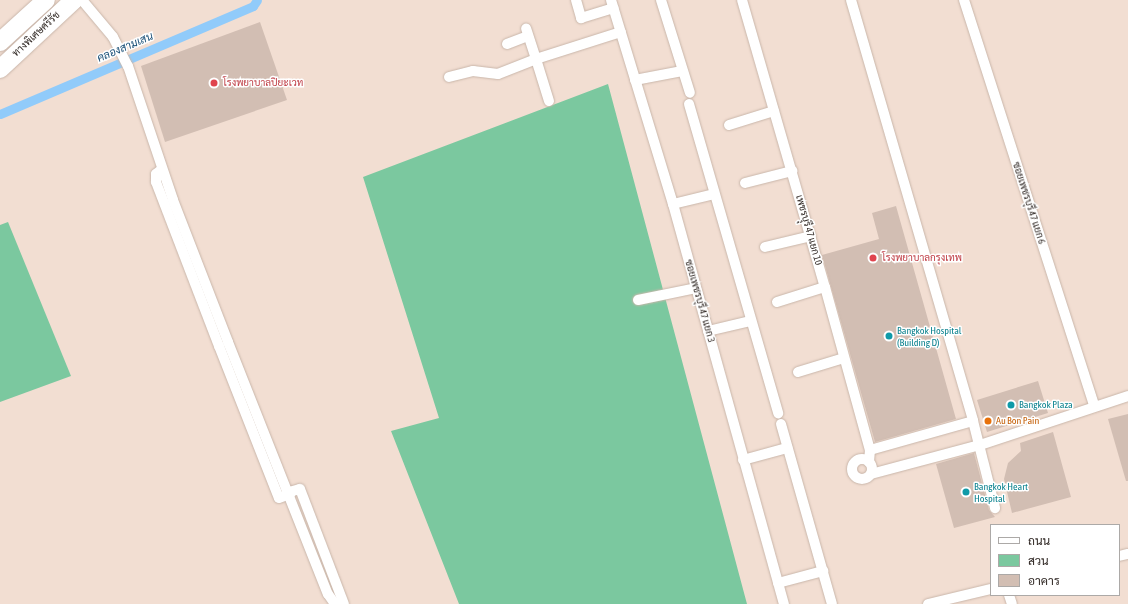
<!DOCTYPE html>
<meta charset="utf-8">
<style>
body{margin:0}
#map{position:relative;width:1128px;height:604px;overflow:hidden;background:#f2ded2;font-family:"Asap Condensed",Sarabun,sans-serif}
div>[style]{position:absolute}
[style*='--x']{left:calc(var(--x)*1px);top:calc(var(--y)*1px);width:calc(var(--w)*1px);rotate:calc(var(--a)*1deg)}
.green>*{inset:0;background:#7bc89f}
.canal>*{height:9px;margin:-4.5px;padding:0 4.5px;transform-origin:4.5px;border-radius:4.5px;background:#91cbfa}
.building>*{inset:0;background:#d2beb3}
.roads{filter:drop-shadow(0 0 1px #c9b6aa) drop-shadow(0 0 1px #c9b6aa)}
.minor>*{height:10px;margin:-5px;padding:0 5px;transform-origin:5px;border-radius:5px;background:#fff}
.minor>.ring{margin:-5px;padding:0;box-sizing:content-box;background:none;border:10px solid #fff;border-radius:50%}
.motorway>*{height:18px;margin:-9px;padding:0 9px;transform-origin:9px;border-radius:9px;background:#fff}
.dots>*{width:11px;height:11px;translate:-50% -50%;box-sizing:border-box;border:2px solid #fff;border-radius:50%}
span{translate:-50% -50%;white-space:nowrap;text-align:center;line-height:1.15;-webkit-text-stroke:3px #fff;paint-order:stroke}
.street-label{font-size:10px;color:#302824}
.health-label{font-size:10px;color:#be3a42}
.left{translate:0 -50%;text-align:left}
.culture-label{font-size:10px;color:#0d838f}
.food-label{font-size:10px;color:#c56008}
.water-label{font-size:11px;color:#1d5279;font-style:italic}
.legend{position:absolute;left:990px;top:524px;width:130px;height:72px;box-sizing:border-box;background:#fff;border:1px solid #aca9a7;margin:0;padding:5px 7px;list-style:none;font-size:12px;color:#302824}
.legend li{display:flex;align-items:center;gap:8px;height:20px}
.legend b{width:20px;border:1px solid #aca9a7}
</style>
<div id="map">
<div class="green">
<i style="clip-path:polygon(608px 84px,747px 604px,459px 604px,391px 431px,439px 418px,363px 177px)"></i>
<i style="clip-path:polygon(8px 222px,71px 376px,0 402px,0 225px)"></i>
</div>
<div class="canal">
<i style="--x:0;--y:114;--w:275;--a:-23.1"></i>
<i style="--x:253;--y:6;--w:7;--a:-56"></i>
</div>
<div class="building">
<i style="clip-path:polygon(260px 22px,287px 100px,165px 142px,141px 66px)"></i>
<i style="clip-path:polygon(896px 206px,956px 419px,875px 442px,822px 255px,879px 239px,872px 213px)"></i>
<i style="clip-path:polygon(1038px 381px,1048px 413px,987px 432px,977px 400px)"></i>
<i style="clip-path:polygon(1128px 414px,1128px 481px,1126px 481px,1108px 419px)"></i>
<i style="clip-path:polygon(1053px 432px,1071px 497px,1012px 513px,1004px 479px,1008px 463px,1021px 451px,1020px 443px)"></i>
<i style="clip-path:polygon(974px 453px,989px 510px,995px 517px,954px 528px,936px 464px)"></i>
</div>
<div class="roads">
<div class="minor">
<i style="--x:82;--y:0;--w:48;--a:50"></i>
<i style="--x:113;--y:37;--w:33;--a:63"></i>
<i style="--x:128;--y:66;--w:141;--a:71.4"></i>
<i style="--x:173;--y:200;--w:152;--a:68.8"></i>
<i style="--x:228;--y:342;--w:271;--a:68.4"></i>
<i style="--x:328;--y:594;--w:12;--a:55"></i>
<i style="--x:576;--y:0;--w:19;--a:74"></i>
<i style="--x:581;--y:18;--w:34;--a:-17"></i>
<i style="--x:611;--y:0;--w:213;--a:73.1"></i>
<i style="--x:673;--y:204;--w:415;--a:74.5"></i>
<i style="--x:661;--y:0;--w:97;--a:72.7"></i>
<i style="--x:742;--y:0;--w:299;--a:73.9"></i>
<i style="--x:825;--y:287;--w:169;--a:74.6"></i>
<i style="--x:870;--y:450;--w:12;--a:95"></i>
<i style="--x:851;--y:0;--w:438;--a:73.8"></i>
<i style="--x:973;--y:421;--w:90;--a:75.8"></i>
<i style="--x:964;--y:0;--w:426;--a:72.2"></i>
<i style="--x:507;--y:44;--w:22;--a:-21"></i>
<i style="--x:449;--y:77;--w:25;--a:-14"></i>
<i style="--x:473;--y:71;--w:25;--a:7"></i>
<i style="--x:498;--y:74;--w:41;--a:-21.5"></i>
<i style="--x:536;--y:59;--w:32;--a:-108"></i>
<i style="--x:635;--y:80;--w:48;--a:-10.8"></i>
<i style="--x:549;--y:101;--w:44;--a:-107.2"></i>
<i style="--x:536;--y:59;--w:89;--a:-17.6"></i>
<i style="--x:689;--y:104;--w:322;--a:73.9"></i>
<i style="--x:729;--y:125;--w:47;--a:-17.3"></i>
<i style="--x:162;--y:169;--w:8;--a:140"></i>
<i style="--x:156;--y:174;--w:8;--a:90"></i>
<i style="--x:156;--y:182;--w:176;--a:69"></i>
<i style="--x:219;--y:346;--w:163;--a:68.5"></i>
<i style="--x:279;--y:498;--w:12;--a:-20"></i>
<i style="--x:745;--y:183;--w:49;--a:-14.3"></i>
<i style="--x:673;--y:204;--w:42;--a:-13.7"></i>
<i style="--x:765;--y:247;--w:47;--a:-13.4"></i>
<i style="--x:638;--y:300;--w:59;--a:-11.7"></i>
<i style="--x:777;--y:302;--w:50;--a:-17.4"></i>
<i style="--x:708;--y:331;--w:43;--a:-13.4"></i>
<i style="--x:798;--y:372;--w:48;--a:-16.9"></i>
<i style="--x:781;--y:424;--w:187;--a:74.2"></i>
<i style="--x:870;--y:450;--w:107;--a:-15.7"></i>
<i class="ring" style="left:852px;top:459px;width:10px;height:10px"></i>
<i style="--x:743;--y:460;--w:46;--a:-15.3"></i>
<i style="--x:871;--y:474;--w:113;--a:-14.9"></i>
<i style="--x:980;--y:445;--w:156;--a:-18.3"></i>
<i style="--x:289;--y:492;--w:11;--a:-15"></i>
<i style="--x:300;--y:489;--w:123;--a:69.1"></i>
<i style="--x:1119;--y:556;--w:9;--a:-13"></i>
<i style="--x:778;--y:583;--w:47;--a:-14.9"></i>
<i style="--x:1009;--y:595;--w:9;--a:72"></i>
<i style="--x:928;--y:604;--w:65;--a:-13.4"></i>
</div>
<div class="motorway">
<i style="--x:0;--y:42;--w:62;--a:-42.4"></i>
<i style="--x:0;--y:69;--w:101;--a:-43"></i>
</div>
</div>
<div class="dots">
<i style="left:214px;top:83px;background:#e0444e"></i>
<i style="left:873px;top:258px;background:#e0444e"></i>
<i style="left:889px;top:336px;background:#0f9aa8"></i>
<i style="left:1011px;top:405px;background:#0f9aa8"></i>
<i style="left:988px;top:421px;background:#e8710a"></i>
<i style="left:966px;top:492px;background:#0f9aa8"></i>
</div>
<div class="street-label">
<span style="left:36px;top:34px;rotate:-43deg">ทางพิเศษศรีรัช</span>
<span style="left:1029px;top:203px;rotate:72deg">ซอยเพชรบุรี 47 แยก 6</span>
<span style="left:809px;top:230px;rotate:74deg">เพชรบุุรี 47 แยก 10</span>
<span style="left:700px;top:301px;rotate:74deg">ซอยเพชรบุรี 47 แยก 3</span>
</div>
<div class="health-label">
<span class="left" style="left:223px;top:83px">โรงพยาบาลปิยะเวท</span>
<span class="left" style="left:882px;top:258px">โรงพยาบาลกรุงเทพ</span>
</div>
<div class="culture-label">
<span class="left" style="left:897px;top:336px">Bangkok Hospital<br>(Building D)</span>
<span class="left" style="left:1019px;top:405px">Bangkok Plaza</span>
<span class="left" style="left:974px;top:492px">Bangkok Heart<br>Hospital</span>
</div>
<div class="food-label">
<span class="left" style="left:996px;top:421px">Au Bon Pain</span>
</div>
<div class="water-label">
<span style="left:125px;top:47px;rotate:-23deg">คลองสามเสน</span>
</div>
<ul class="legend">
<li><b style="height:5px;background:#fff"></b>ถนน</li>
<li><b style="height:11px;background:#7bc89f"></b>สวน</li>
<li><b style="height:11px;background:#d2beb3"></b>อาคาร</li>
</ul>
</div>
